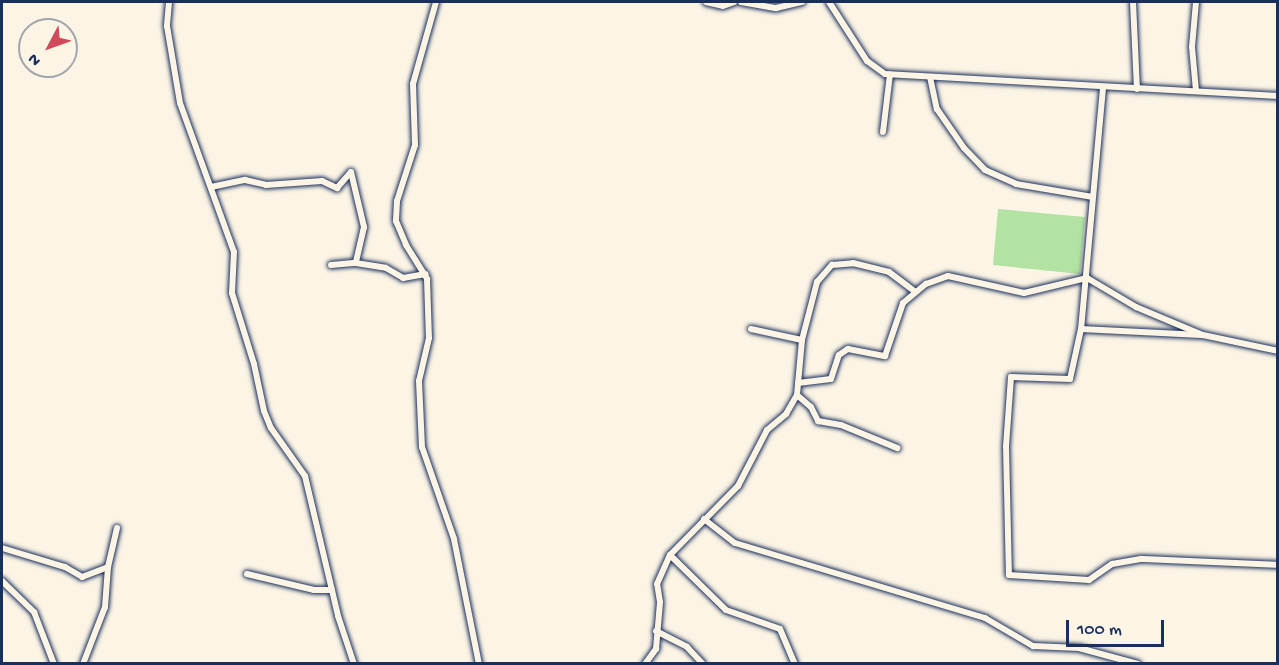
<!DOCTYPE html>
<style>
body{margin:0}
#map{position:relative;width:1279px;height:665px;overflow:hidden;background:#fcf5e5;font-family:"Gochi Hand",sans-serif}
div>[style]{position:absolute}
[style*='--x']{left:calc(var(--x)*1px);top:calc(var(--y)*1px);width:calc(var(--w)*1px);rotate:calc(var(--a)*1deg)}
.green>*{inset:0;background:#b3e3a2}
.roads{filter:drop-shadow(0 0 2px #1b2f5e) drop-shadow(0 0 2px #1b2f5e)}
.street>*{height:6px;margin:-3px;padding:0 3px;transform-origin:3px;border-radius:3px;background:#fcf5e5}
span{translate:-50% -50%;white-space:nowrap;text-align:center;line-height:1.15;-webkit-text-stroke:4.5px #fcf5e5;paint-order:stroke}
.frame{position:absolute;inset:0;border:3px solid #1b2f5e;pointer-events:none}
.north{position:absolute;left:18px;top:18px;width:60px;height:60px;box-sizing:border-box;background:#fcf5e5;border:2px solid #a2a6af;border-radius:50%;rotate:229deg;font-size:16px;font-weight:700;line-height:24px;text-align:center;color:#1b2f5e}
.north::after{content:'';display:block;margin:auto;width:21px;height:27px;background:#d1495b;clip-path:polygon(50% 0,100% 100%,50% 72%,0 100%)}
.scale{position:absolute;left:1066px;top:620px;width:98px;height:27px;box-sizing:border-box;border:3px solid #1b2f5e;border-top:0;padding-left:8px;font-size:18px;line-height:21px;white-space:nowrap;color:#1b2f5e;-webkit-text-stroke:4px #fcf5e5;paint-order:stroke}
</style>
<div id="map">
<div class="green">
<i style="clip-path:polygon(998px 209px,1085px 217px,1080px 274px,993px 265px)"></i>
</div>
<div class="roads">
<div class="street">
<i style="--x:169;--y:2;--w:24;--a:95"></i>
<i style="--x:167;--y:26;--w:78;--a:80.4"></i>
<i style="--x:180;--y:103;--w:158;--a:70.1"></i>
<i style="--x:234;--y:252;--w:41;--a:92.8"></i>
<i style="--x:232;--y:293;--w:74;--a:72.8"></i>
<i style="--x:254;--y:364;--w:48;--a:78"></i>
<i style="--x:264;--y:411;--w:18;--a:68"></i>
<i style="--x:271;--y:428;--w:59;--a:54.7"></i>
<i style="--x:305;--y:476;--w:144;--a:76.7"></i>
<i style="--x:338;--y:616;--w:51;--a:71.6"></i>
<i style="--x:436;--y:2;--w:85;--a:105.7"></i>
<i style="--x:413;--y:84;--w:61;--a:88.1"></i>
<i style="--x:415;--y:145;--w:59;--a:107.8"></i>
<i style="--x:397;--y:201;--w:20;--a:93"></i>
<i style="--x:396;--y:221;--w:26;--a:67"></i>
<i style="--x:406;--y:245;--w:40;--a:58"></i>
<i style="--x:427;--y:279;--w:59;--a:88.1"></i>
<i style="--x:429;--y:338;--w:44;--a:103.1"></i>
<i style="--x:419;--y:381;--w:66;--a:87.4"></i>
<i style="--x:422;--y:447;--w:97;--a:70.8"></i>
<i style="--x:454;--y:539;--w:127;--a:78.7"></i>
<i style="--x:706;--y:2;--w:17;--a:13"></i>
<i style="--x:723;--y:6;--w:12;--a:-20"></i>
<i style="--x:741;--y:2;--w:36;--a:10"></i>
<i style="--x:776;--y:8;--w:27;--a:-13"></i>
<i style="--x:829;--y:2;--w:70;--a:57.2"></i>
<i style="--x:867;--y:61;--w:22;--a:36"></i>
<i style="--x:885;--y:74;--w:394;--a:3.2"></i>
<i style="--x:1133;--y:2;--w:87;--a:87.4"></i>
<i style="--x:1196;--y:2;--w:45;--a:95.1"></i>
<i style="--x:1192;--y:47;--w:44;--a:84.8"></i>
<i style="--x:930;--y:77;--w:33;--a:78"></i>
<i style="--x:937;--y:109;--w:47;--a:55.3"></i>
<i style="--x:964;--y:148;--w:30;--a:46"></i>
<i style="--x:985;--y:170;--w:34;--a:24"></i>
<i style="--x:1016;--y:184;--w:78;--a:9.6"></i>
<i style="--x:1103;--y:88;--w:242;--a:95.2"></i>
<i style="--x:1081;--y:329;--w:120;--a:2.9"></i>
<i style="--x:883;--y:132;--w:58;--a:-83.1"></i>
<i style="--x:351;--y:172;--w:57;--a:76.7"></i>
<i style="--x:364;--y:227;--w:37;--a:103"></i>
<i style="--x:211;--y:187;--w:35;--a:-12"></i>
<i style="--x:245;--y:180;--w:22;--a:13"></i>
<i style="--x:266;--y:185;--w:56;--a:-4.1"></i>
<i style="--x:322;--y:181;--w:17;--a:25"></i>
<i style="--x:337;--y:188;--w:21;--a:-49"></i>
<i style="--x:331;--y:265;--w:25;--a:-5"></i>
<i style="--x:356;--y:263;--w:30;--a:9"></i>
<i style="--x:386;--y:268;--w:20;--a:30"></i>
<i style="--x:403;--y:278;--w:23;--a:-10"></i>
<i style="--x:751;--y:329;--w:52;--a:12.2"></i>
<i style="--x:1081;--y:329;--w:51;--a:102.4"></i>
<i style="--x:1070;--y:379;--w:59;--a:-178.1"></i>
<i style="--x:1011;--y:377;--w:69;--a:94.1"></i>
<i style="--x:1006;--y:446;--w:129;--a:88.7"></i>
<i style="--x:1009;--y:575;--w:80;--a:3.6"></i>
<i style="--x:1089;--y:580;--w:28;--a:-35"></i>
<i style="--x:1112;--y:564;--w:29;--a:-10"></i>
<i style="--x:1141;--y:559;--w:137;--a:2.5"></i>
<i style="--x:798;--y:383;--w:33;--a:-7"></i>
<i style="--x:831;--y:379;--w:25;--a:-72"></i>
<i style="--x:839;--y:355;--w:11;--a:-34"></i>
<i style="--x:848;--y:349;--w:38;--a:11"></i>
<i style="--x:885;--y:356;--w:56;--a:-71.2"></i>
<i style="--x:903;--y:303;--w:30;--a:-40"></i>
<i style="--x:926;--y:284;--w:23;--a:-20"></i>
<i style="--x:948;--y:276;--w:78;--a:12.6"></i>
<i style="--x:1024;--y:293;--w:65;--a:-13.4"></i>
<i style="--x:1087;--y:278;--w:57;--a:30.6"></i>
<i style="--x:1136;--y:307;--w:73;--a:22.7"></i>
<i style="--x:1203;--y:335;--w:77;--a:12"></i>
<i style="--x:797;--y:395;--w:18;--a:41"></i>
<i style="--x:811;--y:407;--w:16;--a:63"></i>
<i style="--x:818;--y:421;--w:23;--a:10"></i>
<i style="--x:841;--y:425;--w:61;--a:22.3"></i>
<i style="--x:704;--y:519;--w:39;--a:38"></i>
<i style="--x:735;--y:543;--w:261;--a:16.7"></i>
<i style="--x:985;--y:618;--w:56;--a:30.3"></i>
<i style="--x:1033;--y:646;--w:46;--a:2.5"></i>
<i style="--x:1079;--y:648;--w:61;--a:15.2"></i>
<i style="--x:2;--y:548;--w:66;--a:16.8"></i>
<i style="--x:65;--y:567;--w:20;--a:30"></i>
<i style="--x:82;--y:577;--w:28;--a:-21"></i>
<i style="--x:670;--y:555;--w:78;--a:44.5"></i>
<i style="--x:726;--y:610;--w:57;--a:19.4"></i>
<i style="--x:780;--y:629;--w:38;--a:67"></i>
<i style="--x:247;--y:574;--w:69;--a:13.4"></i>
<i style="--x:314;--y:590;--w:18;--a:0"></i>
<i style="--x:2;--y:581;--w:45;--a:44.1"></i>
<i style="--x:34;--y:612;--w:56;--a:69"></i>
<i style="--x:656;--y:631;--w:35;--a:27"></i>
<i style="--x:687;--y:647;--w:23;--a:47"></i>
<i style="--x:83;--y:664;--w:61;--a:-68.9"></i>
<i style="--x:105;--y:607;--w:40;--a:-85.7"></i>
<i style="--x:108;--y:567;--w:40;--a:-77"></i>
<i style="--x:645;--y:664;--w:19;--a:-54"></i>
<i style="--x:656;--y:649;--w:47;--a:-85.1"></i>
<i style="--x:660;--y:602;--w:18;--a:-99"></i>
<i style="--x:657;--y:584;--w:32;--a:-66"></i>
<i style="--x:670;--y:555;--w:97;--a:-45.4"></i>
<i style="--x:738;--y:486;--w:63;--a:-62.6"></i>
<i style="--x:767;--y:430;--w:25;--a:-40"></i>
<i style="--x:786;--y:414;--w:22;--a:-60"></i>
<i style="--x:797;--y:395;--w:55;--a:-84.8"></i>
<i style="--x:802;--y:340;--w:60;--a:-75.5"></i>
<i style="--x:817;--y:282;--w:23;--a:-49"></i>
<i style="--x:832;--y:265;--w:21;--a:-5"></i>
<i style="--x:853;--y:263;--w:37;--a:14"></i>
<i style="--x:889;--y:272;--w:31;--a:37"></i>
</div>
</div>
<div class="frame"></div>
<div class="north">N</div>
<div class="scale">100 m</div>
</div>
